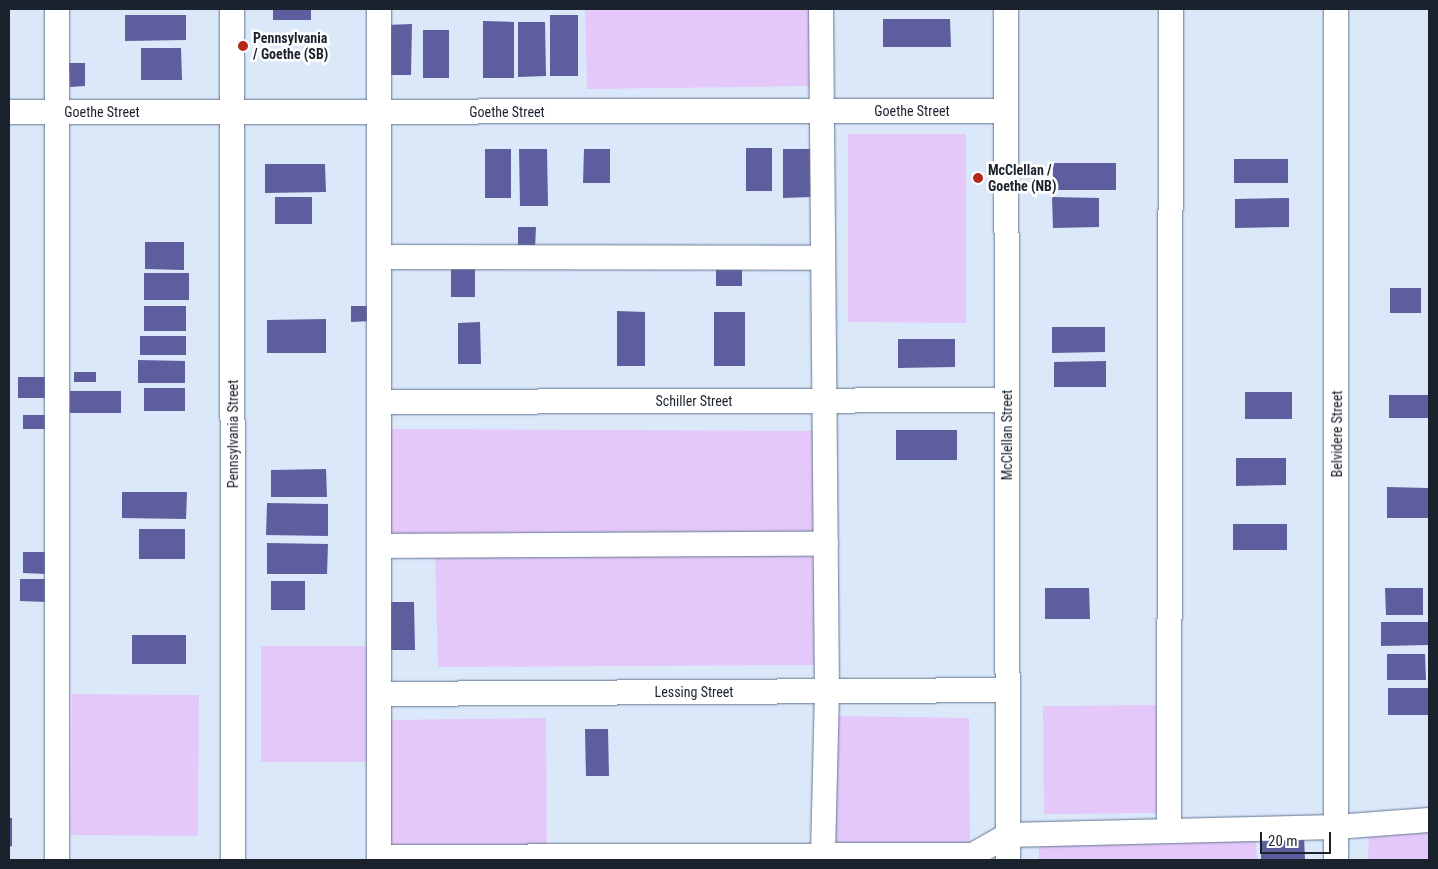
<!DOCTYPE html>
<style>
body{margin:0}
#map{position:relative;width:1438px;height:869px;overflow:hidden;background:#dbe8fa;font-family:"Roboto Condensed",sans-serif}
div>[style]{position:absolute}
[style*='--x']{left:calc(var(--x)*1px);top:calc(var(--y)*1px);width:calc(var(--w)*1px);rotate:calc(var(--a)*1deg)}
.green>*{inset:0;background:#e4c8fa}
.building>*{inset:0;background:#5e5d9d}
.roads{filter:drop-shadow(0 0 1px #637690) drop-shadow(0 0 1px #637690)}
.minor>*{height:24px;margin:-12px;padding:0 12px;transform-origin:12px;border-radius:12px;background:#fff}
.dots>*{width:14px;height:14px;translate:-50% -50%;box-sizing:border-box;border:2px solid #fff;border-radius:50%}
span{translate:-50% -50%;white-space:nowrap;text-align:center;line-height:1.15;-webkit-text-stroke:5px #fff;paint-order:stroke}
.poi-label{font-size:14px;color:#1a222d;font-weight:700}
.left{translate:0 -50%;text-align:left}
.street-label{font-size:14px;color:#1a222d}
.frame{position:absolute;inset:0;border:10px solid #1a222d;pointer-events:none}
.scale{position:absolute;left:1260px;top:832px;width:71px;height:22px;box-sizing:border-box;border:2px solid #1a222d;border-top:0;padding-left:6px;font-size:15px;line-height:18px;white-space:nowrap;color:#1a222d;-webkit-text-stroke:4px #fff;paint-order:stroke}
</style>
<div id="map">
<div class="green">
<i style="clip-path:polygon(585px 9px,812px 9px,812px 86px,587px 89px)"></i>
<i style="clip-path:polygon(848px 134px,966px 134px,966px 323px,848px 322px)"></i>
<i style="clip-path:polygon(389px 429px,813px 431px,814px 540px,390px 540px)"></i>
<i style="clip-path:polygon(435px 553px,813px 553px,815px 665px,438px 667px)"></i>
<i style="clip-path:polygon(261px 646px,369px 646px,370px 762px,261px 762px)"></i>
<i style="clip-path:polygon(72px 694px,199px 695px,198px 836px,71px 835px)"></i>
<i style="clip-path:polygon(1157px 705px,1159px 813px,1044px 814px,1043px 706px)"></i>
<i style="clip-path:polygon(834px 716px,969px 718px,970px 849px,832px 851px)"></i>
<i style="clip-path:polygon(546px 718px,547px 849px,389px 849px,387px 720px)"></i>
<i style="clip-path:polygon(1429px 827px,1429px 860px,1368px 860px,1369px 830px)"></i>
<i style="clip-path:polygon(1256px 834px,1257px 860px,1039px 860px,1039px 839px)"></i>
</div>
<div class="building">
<i style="clip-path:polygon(273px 9px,311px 9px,311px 20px,273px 20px)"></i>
<i style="clip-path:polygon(125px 15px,186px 15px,186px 40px,125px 41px)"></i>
<i style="clip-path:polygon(550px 15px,578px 15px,578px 76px,550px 76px)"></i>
<i style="clip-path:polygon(883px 19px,950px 19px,951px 47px,883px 47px)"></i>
<i style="clip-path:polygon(483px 21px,514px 22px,514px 78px,483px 78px)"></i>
<i style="clip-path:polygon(518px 22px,545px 22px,546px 76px,518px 77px)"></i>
<i style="clip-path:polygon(412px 24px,411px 75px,387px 75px,386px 25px)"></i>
<i style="clip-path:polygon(423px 30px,449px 30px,449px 78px,423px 78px)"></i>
<i style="clip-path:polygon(141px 48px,181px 48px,182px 80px,141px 80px)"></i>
<i style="clip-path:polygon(69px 63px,85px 63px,85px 86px,70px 87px)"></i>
<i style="clip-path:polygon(746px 148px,772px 148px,772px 191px,746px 191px)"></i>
<i style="clip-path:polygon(485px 149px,511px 149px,511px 198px,485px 198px)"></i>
<i style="clip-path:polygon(519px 149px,547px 149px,548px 206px,520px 206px)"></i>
<i style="clip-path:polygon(584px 149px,610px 149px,610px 183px,583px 183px)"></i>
<i style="clip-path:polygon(783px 149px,812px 149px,812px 197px,783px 198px)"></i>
<i style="clip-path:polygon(1234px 159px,1288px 159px,1288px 183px,1234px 183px)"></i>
<i style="clip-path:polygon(1053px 163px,1116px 163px,1116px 190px,1053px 190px)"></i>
<i style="clip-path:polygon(265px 164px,325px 164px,326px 192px,265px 193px)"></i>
<i style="clip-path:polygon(275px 197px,312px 197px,312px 224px,275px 224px)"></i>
<i style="clip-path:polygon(1052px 197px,1099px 198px,1099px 227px,1053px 228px)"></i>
<i style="clip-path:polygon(1289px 198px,1289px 227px,1235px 228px,1235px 199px)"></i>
<i style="clip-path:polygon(518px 227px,536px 227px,535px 249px,518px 249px)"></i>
<i style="clip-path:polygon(145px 242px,184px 242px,184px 270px,145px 269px)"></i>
<i style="clip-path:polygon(716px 266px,742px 267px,742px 286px,716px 286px)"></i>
<i style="clip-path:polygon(451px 268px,475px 268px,475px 297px,451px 297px)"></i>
<i style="clip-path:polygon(144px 273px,189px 273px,189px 300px,144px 300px)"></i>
<i style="clip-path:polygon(1390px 288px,1421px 288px,1421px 313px,1390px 313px)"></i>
<i style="clip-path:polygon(144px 306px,186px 306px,186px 331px,144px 331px)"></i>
<i style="clip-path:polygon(351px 306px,372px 306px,372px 321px,351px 322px)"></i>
<i style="clip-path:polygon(617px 311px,645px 312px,645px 366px,617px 366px)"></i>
<i style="clip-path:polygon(714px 312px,745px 312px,745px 366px,714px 366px)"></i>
<i style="clip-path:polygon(326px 319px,326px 353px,267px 353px,267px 320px)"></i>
<i style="clip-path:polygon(480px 322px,481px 364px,458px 364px,458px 323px)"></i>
<i style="clip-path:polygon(1052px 327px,1105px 327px,1105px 352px,1052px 353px)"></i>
<i style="clip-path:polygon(140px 336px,186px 336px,186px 355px,140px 355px)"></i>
<i style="clip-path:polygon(898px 339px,955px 339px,955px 367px,898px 368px)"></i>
<i style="clip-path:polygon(138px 360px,185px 361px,185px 383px,138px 383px)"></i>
<i style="clip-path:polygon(1106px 361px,1106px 387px,1054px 387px,1054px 362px)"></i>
<i style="clip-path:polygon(74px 372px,96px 372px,96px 382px,74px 382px)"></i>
<i style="clip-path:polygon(18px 377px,46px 377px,46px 398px,18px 398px)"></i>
<i style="clip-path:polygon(144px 388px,185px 388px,185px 411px,144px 411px)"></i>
<i style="clip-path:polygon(70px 391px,121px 391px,121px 413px,70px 413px)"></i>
<i style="clip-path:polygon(1245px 392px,1292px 392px,1292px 419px,1245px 419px)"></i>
<i style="clip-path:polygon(1389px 395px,1429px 395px,1429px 418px,1389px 418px)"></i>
<i style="clip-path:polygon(23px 415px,48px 415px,48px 429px,23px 429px)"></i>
<i style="clip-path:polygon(896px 430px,957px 430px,957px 460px,896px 460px)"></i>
<i style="clip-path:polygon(1236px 458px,1286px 458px,1286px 485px,1236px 486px)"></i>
<i style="clip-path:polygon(326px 469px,327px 497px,271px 497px,271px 470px)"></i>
<i style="clip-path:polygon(1387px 487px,1428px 488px,1428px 518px,1387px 518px)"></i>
<i style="clip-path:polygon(122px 492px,187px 492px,186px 519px,122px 518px)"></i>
<i style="clip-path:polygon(267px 503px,328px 504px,328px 536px,266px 535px)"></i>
<i style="clip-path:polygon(1233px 524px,1287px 524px,1287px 550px,1233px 550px)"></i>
<i style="clip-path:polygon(139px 529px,185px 529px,185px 559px,139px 559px)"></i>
<i style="clip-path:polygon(267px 543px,328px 544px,327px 574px,267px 574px)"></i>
<i style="clip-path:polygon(23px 552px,46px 552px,46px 574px,23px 573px)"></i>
<i style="clip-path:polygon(20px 579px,47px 579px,47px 602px,20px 601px)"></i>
<i style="clip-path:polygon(271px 581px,305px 581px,305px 610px,271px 610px)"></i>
<i style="clip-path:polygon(1045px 588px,1089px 588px,1090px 619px,1045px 619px)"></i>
<i style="clip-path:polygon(1385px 588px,1423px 588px,1423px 615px,1386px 615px)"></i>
<i style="clip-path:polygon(388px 602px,414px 602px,415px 650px,388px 650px)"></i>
<i style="clip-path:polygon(1381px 622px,1429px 622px,1429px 645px,1381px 646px)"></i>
<i style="clip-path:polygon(132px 635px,186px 635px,186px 664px,132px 664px)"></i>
<i style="clip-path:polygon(1387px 654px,1425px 654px,1426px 680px,1387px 680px)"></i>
<i style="clip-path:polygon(1388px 688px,1429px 688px,1429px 715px,1388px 715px)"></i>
<i style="clip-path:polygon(585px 729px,608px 729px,609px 776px,586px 776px)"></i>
<i style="clip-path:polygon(9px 818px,12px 818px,12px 846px,9px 847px)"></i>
<i style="clip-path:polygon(1304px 836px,1305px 860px,1261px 860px,1261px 837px)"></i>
</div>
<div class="roads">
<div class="minor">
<i style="--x:57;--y:9;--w:851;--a:90"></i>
<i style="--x:232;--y:9;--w:851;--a:89.93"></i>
<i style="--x:821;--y:9;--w:682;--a:89.5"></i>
<i style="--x:827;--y:691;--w:164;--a:91.4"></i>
<i style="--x:1006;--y:9;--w:851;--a:89.87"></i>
<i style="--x:9;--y:112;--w:997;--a:-0.06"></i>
<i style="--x:379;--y:257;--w:444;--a:0.1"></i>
<i style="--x:381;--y:402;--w:626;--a:-0.18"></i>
<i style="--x:381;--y:546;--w:445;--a:-0.3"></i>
<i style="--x:380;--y:694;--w:628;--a:-0.36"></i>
<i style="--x:1169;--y:829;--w:820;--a:-89.86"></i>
<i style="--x:379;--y:857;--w:594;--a:-0.19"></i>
<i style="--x:973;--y:855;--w:40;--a:-29.7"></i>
<i style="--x:1008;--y:835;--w:328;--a:-1.4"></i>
<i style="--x:1336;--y:827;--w:93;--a:-4.3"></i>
<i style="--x:379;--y:860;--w:851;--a:-90"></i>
<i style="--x:1336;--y:860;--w:851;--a:-90"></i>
</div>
</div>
<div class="dots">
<i style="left:243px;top:46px;background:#b5271b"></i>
<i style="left:978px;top:178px;background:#b5271b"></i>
</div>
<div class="poi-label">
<span class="left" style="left:253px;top:46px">Pennsylvania<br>/ Goethe (SB)</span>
<span class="left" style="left:988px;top:178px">McClellan /<br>Goethe (NB)</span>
</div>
<div class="street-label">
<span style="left:912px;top:111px">Goethe Street</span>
<span style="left:102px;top:112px">Goethe Street</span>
<span style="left:507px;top:112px">Goethe Street</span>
<span style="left:694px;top:401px">Schiller Street</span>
<span style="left:233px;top:434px;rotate:-90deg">Pennsylvania Street</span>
<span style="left:1337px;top:434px;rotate:-90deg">Belvidere Street</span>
<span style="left:1007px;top:435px;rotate:-90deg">McClellan Street</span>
<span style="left:694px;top:692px">Lessing Street</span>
</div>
<div class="frame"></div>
<div class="scale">20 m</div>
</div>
